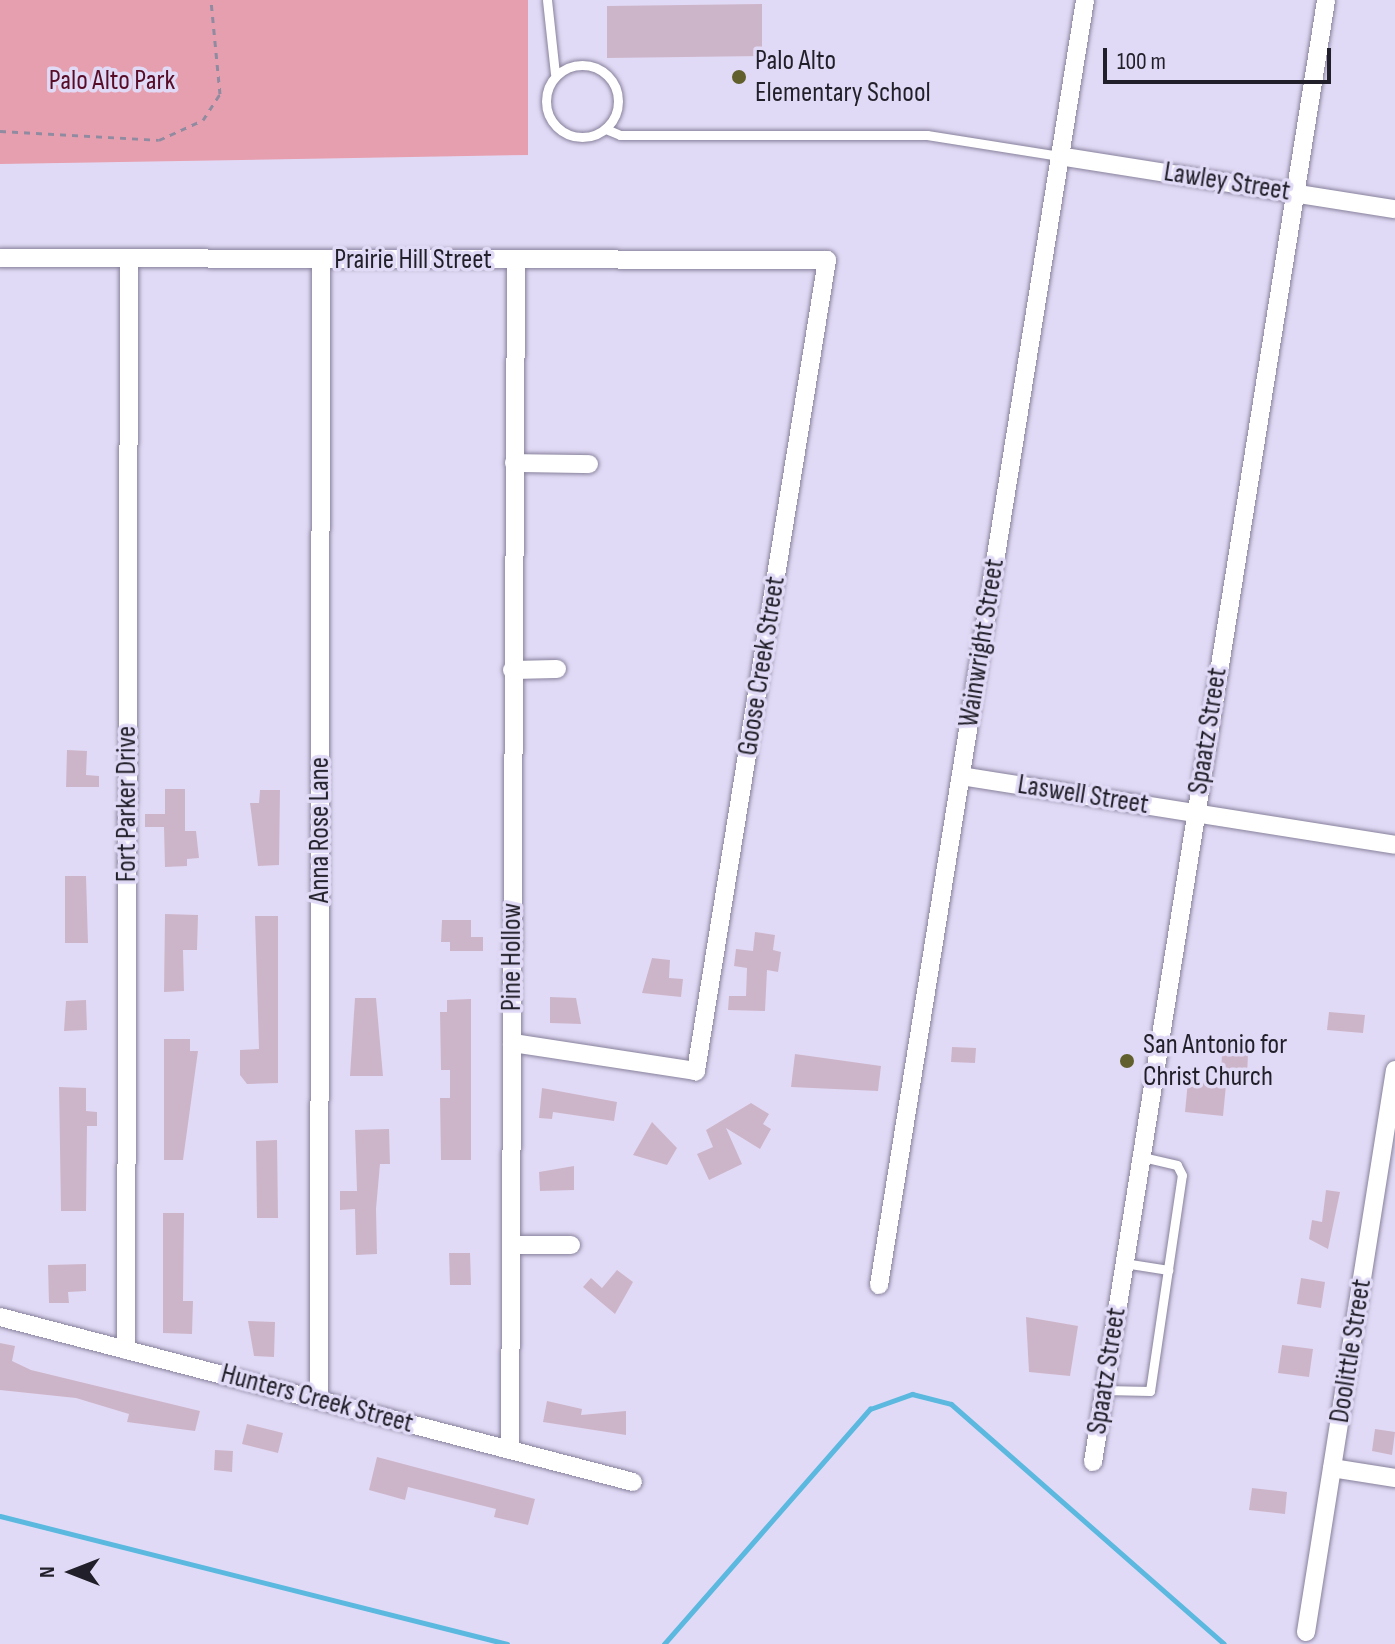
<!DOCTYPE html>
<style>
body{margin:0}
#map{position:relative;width:1395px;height:1644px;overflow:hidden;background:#e1daf6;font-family:"Sofia Sans Condensed",sans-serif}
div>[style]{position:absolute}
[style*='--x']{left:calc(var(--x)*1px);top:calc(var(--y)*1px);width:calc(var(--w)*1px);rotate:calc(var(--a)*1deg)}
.green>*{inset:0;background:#e69fae}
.stream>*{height:5px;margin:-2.5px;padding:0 2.5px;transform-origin:2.5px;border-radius:2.5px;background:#5bb8df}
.building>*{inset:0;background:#cdb5c9}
.path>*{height:3px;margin-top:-1.5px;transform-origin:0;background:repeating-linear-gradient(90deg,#908ba0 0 6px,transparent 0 12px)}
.roads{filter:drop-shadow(0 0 2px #88819b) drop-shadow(0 0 2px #88819b)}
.lane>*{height:9px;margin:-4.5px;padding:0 4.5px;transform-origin:4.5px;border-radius:4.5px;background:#fff}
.lane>.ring{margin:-4.5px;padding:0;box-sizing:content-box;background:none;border:9px solid #fff;border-radius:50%}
.street>*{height:18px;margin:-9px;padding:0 9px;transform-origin:9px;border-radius:9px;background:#fff}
.dots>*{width:22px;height:22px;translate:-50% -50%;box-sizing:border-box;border:4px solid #e1daf6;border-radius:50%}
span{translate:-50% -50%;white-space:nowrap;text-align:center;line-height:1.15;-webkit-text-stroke:7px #e1daf6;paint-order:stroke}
.poi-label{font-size:28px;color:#211f29}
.left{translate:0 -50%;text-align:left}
.park-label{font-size:28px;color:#570c27}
.street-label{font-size:28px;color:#211f29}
.north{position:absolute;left:32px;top:1532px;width:80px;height:80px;-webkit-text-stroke:6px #e1daf6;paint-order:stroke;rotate:270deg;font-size:22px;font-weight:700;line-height:32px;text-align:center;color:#211f29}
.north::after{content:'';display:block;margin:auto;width:28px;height:36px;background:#211f29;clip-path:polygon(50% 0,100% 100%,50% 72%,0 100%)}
.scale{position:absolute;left:1103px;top:48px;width:228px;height:36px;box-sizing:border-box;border:4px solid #211f29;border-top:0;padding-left:10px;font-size:24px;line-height:28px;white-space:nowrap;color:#211f29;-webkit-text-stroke:6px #e1daf6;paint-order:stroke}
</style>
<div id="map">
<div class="green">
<i style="clip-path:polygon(0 0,528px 0,528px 155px,0 164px)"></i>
</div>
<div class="stream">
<i style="--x:0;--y:1516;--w:523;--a:14.17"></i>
<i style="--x:664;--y:1644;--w:313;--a:-48.8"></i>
<i style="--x:870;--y:1409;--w:45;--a:-19.7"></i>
<i style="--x:912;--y:1394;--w:40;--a:14.4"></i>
<i style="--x:951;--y:1404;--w:363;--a:41.3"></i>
</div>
<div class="building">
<i style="clip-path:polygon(762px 4px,762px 56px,607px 58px,607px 6px)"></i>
<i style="clip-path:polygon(67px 750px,87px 751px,86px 775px,99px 776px,99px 787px,66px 787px)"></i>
<i style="clip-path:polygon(165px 789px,185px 789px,185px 831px,196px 831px,199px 858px,187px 859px,187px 866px,165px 867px,164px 827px,145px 827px,145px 814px,165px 814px)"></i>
<i style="clip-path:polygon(260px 790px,280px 790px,279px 865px,258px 866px,250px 803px,259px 803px)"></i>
<i style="clip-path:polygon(65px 876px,86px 876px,88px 943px,65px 943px)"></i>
<i style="clip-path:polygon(165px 914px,198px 915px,197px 950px,183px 950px,184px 991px,164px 992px)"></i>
<i style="clip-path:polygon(255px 916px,278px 916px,278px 1083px,247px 1084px,240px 1075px,240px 1050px,259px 1049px)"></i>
<i style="clip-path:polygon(442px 920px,471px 920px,471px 937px,483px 937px,483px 951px,450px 951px,450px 942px,441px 942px)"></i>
<i style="clip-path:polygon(755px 932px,775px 935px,773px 950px,781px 952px,778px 972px,767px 970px,765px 1011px,728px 1010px,729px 996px,746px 996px,747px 968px,734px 966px,736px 949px,753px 951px)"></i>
<i style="clip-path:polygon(652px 958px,670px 960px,669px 978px,683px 979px,681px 997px,642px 993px)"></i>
<i style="clip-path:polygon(550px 997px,576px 998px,581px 1024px,550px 1023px)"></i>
<i style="clip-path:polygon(355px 998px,376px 998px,383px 1076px,350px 1076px)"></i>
<i style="clip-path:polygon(471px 999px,471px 1160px,441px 1160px,440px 1098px,450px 1098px,450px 1070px,441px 1070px,440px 1012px,447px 1012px,447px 1000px)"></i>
<i style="clip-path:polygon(86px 1000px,87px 1030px,64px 1031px,66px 1001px)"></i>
<i style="clip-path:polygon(1329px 1012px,1365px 1015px,1363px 1033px,1327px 1030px)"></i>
<i style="clip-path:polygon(164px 1039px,190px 1039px,190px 1051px,198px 1051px,183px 1160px,164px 1160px)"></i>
<i style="clip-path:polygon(952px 1047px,976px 1048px,975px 1063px,951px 1062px)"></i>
<i style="clip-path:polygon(1222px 1053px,1248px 1054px,1247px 1076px,1221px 1075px)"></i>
<i style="clip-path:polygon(795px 1054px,881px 1066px,878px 1091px,791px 1087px)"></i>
<i style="clip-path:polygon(1188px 1081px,1226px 1085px,1223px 1116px,1185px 1112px)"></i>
<i style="clip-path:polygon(59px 1087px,86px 1088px,86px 1111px,97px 1112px,97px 1126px,87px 1126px,86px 1211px,61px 1211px)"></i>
<i style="clip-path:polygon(542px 1088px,617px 1102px,614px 1121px,553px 1112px,552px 1119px,539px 1118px)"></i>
<i style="clip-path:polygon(751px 1103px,769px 1114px,763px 1124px,771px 1129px,760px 1149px,726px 1128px,742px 1164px,709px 1180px,697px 1154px,713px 1147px,706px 1130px)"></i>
<i style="clip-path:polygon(652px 1122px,677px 1148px,667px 1165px,633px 1155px)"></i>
<i style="clip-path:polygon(389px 1129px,390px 1164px,380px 1164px,376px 1209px,377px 1254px,356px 1255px,355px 1209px,340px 1210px,340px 1191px,357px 1191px,355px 1130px)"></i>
<i style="clip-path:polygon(277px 1140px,278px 1218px,257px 1218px,256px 1141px)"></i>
<i style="clip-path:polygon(574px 1166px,574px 1190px,540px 1191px,539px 1172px)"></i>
<i style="clip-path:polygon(1326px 1190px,1340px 1192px,1328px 1249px,1309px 1239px,1312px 1220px,1322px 1222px)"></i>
<i style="clip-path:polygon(163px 1213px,184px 1213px,183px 1301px,193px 1301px,192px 1334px,163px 1333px)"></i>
<i style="clip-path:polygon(449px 1253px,470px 1253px,471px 1285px,450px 1285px)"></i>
<i style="clip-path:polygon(86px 1264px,86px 1291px,68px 1292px,69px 1303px,49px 1303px,48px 1265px)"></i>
<i style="clip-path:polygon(617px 1270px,633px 1282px,615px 1314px,583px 1287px,591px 1278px,602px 1288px)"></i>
<i style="clip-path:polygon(1301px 1278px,1325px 1282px,1321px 1308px,1297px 1304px)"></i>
<i style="clip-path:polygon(1026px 1317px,1078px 1326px,1070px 1376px,1029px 1372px)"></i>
<i style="clip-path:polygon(248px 1321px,275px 1322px,274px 1357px,254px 1356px)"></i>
<i style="clip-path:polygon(0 1343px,15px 1346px,12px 1361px,31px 1370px,200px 1411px,195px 1431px,127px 1422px,129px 1414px,76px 1398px,0 1390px)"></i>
<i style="clip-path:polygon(1282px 1345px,1313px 1349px,1309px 1377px,1278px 1373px)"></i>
<i style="clip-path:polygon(547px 1401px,582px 1409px,581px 1415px,626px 1411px,626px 1435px,543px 1422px)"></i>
<i style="clip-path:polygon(247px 1424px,283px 1433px,278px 1453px,242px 1444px)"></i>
<i style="clip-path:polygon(1375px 1429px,1395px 1432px,1392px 1455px,1372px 1451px)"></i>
<i style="clip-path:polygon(215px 1450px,233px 1451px,232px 1472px,214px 1470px)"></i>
<i style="clip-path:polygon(377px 1457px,535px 1499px,528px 1525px,494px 1517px,496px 1509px,408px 1487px,405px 1500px,369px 1490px)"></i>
<i style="clip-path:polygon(1252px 1488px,1287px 1492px,1285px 1514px,1249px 1510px)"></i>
</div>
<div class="path">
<i style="--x:0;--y:131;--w:159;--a:3.2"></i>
<i style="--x:159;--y:140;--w:48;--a:-24.4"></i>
<i style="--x:203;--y:120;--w:31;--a:-57"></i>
<i style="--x:220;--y:94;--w:94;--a:-95.5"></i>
</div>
<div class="roads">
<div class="lane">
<i style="--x:547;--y:0;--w:74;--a:83.8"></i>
<i class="ring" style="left:546px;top:65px;width:63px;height:63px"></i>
<i style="--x:606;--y:129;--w:15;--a:23"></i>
<i style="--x:620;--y:135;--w:307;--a:0"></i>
<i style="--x:927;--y:135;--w:134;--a:9"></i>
<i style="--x:1124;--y:1263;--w:45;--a:9"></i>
<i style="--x:1104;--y:1390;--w:46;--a:1.2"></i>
<i style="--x:1150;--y:1391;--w:218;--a:-81.6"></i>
<i style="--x:1182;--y:1175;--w:11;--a:-117"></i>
<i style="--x:1177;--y:1165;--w:37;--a:-167"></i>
</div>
<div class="street">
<i style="--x:1059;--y:156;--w:340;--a:9"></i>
<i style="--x:0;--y:258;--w:827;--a:0.14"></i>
<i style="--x:827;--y:260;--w:822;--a:99.18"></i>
<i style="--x:696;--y:1071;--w:186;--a:-171.3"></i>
<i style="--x:514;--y:463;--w:75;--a:0.8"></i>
<i style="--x:512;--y:670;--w:45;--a:-1.3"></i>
<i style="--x:961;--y:776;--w:439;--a:9"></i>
<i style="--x:511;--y:1245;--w:60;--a:0"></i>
<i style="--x:879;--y:1285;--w:1301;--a:-80.89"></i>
<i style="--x:0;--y:1317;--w:654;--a:14.61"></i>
<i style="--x:126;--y:1350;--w:1092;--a:-89.84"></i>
<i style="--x:319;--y:1399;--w:1138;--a:-89.9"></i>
<i style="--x:510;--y:1450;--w:1191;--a:-89.71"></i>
<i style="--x:1093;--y:1462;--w:1480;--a:-80.94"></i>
<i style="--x:1332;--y:1468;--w:64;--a:9"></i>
<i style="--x:1306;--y:1632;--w:569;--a:-81"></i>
</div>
</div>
<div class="dots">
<i style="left:739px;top:77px;background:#61602d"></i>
<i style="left:1127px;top:1061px;background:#61602d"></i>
</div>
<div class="poi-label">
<span class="left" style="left:755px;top:77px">Palo Alto<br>Elementary School</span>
<span class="left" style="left:1143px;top:1061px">San Antonio for<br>Christ Church</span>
</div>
<div class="park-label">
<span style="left:112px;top:81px">Palo Alto Park</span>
</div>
<div class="street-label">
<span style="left:1227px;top:182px;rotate:9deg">Lawley Street</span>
<span style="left:413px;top:260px">Prairie Hill Street</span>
<span style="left:982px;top:643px;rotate:-81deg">Wainwright Street</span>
<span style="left:762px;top:666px;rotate:-81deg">Goose Creek Street</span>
<span style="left:1208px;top:731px;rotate:-81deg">Spaatz Street</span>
<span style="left:1083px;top:795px;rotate:9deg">Laswell Street</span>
<span style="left:127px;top:804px;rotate:-90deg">Fort Parker Drive</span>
<span style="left:320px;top:830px;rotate:-90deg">Anna Rose Lane</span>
<span style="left:512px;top:957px;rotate:-90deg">Pine Hollow</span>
<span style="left:1351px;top:1351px;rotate:-81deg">Doolittle Street</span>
<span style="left:1107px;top:1371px;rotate:-81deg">Spaatz Street</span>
<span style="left:317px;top:1399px;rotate:15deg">Hunters Creek Street</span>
</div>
<div class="north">N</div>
<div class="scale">100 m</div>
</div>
